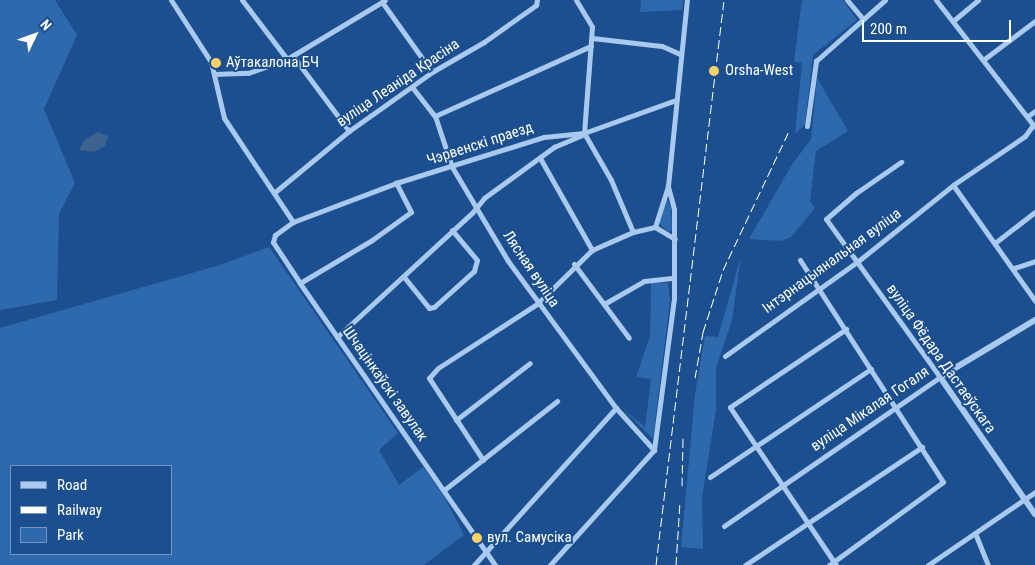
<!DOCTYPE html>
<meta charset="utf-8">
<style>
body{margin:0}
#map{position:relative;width:1035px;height:565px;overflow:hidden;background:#1b4f8f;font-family:"Roboto Condensed",sans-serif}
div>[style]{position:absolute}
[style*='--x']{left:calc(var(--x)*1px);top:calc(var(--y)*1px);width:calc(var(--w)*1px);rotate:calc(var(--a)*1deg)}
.green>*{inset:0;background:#2e69ad}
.water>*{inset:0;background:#3c6290}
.minor>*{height:5px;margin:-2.5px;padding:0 2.5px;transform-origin:2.5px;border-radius:2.5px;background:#a9c9ee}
.tertiary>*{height:6px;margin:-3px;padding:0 3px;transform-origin:3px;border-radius:3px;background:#a9c9ee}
.rail>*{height:1px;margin-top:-0.5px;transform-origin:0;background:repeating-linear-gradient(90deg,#fff 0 9px,transparent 0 13px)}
.dots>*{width:14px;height:14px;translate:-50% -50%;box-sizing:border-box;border:2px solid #1b4f8f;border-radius:50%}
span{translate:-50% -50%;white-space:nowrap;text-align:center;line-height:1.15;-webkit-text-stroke:4px #1b4f8f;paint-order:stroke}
.poi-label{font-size:15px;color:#fff}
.left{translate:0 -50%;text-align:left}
.street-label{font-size:15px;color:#fff}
.legend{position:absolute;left:10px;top:465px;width:162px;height:90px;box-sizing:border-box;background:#1b4f8f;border:1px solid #7695bc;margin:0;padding:6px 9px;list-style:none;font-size:15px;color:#fff}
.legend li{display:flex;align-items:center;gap:10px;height:25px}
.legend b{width:25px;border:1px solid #7695bc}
.north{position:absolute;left:10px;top:10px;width:50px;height:50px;-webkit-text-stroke:4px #1b4f8f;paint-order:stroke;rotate:48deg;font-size:14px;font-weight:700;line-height:20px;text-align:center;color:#fff}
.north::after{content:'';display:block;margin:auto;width:18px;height:22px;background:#fff;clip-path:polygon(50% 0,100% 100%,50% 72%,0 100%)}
.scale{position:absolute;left:862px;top:20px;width:149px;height:22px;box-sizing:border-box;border:2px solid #fff;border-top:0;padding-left:6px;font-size:15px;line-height:18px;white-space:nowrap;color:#fff;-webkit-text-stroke:4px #1b4f8f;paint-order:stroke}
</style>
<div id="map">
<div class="green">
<i style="clip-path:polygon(0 0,55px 0,77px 35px,44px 109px,75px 183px,59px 214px,57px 300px,0 310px)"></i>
<i style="clip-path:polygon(641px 0,683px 0,682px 10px,640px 12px)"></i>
<i style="clip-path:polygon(802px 0,843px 0,857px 20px,813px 55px,805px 124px,795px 134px,802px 63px,794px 62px)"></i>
<i style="clip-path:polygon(817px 78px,848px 131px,816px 151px,810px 201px,815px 208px,791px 237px,781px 241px,749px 239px,791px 166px,811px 139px)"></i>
<i style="clip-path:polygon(666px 197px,671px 208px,672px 230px,669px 232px,659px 224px)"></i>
<i style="clip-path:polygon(evenodd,269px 247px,398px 433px,379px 450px,399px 485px,423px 467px,445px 498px,464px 535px,424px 565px,0 565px,0 328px,220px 265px,269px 247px,11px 466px,171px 466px,171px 554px,11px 554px,11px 466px)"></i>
<i style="clip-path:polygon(741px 256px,732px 320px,716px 368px,716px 410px,702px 497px,703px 549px,681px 547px,695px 394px,705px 336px,718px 337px)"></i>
<i style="clip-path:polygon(651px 283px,668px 283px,670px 300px,653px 439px,623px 409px,645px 427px,651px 379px,636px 377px,650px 336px)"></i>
</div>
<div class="water">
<i style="clip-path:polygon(98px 132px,108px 136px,105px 146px,94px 152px,79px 150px,84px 140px)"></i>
</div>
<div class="minor">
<i style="--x:171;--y:0;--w:74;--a:57.2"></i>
<i style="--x:211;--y:62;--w:57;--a:76.9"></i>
<i style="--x:224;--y:118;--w:125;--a:56.4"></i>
<i style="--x:242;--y:0;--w:74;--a:52.7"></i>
<i style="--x:576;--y:0;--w:31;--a:59"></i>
<i style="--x:592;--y:27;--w:106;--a:94.3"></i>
<i style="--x:847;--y:0;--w:25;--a:50"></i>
<i style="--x:936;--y:0;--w:160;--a:52.1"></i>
<i style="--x:382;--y:2;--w:86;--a:54.5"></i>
<i style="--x:953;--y:21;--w:33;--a:-40"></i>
<i style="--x:592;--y:38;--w:70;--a:6.5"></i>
<i style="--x:662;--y:46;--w:20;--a:24"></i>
<i style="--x:293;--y:56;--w:94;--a:53.3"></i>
<i style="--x:983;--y:60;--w:65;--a:-36.9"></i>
<i style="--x:214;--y:74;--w:34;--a:-2"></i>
<i style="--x:248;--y:73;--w:41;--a:-19.7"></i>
<i style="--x:287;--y:59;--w:114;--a:-31"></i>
<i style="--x:412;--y:87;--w:37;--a:52"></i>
<i style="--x:435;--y:116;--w:54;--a:71.6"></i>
<i style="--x:452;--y:167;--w:109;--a:59.2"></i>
<i style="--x:508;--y:261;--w:182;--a:53.7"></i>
<i style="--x:616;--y:408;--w:57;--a:47.9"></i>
<i style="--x:435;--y:116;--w:171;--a:-24.2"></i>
<i style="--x:1028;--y:116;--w:9;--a:-36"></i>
<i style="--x:807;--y:126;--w:66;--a:-82.1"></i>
<i style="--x:816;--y:61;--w:92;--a:-41.5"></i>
<i style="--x:584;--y:133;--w:54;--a:60.1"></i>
<i style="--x:611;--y:180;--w:56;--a:67.1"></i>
<i style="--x:540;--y:158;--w:106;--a:60.5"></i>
<i style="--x:953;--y:185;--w:142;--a:54.7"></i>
<i style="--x:275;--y:192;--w:96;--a:-39.5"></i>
<i style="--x:349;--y:131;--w:102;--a:-35.4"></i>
<i style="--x:432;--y:72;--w:60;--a:-30"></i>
<i style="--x:484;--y:42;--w:64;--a:-35.4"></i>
<i style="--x:536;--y:5;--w:5;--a:-79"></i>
<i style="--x:655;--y:227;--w:23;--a:31"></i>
<i style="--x:996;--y:242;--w:49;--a:-37.6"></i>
<i style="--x:800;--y:260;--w:264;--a:57.2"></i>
<i style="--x:943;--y:482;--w:141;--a:143.9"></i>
<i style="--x:574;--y:264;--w:92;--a:53.4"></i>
<i style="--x:1014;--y:268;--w:22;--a:-18"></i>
<i style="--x:404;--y:277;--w:40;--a:51"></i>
<i style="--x:429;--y:308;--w:5;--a:-11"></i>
<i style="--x:434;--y:307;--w:54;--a:-42"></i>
<i style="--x:474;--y:271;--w:11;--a:-75"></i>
<i style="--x:477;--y:260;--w:39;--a:-130"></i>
<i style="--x:300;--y:283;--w:84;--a:-30.8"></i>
<i style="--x:372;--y:240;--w:48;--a:-35.7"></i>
<i style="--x:411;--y:212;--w:33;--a:-117"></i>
<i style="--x:604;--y:304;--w:46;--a:-29.9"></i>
<i style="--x:644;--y:281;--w:28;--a:-6"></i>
<i style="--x:337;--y:337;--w:183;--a:-42.6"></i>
<i style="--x:472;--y:213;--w:19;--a:-51"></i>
<i style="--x:484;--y:198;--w:87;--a:-36.1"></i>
<i style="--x:554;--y:147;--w:30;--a:-23"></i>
<i style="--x:725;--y:356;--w:162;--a:-35.5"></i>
<i style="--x:857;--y:262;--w:123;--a:-38.7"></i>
<i style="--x:953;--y:185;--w:87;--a:-34.2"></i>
<i style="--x:1025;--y:136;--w:14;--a:-54"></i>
<i style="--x:456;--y:420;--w:93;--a:-37.6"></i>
<i style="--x:654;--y:450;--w:152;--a:-82.5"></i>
<i style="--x:674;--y:299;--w:90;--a:-90"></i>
<i style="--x:674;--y:209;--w:24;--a:-105"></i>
<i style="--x:483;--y:460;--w:98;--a:-123.4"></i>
<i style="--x:429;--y:378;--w:13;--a:-48"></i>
<i style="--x:438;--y:368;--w:118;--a:-32.9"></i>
<i style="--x:537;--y:304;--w:77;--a:-44.5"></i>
<i style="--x:592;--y:250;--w:45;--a:-23.7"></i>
<i style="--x:633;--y:232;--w:23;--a:-13"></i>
<i style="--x:655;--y:227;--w:43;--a:-72.4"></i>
<i style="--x:668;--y:186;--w:187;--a:-84.2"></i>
<i style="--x:710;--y:477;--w:194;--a:-33.9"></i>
<i style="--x:444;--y:490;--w:144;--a:-38.2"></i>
<i style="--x:724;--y:526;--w:262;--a:-34.6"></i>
<i style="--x:940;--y:377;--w:195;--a:-125.8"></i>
<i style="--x:826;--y:219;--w:40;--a:-41"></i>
<i style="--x:856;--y:193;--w:55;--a:-34.6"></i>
<i style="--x:975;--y:533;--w:35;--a:68"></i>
<i style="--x:474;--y:565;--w:212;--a:-47.9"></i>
<i style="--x:495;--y:565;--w:343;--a:-124.7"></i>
<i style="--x:300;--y:283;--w:49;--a:-123.4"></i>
<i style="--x:273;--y:242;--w:7;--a:-74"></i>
<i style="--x:275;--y:235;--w:22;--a:-36"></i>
<i style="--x:293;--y:222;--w:110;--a:-20.7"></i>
<i style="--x:396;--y:183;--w:155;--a:-17.3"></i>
<i style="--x:544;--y:137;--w:40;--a:-5.7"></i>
<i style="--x:584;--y:133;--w:98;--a:-19.7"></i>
<i style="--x:550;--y:565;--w:155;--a:-47.9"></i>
<i style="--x:745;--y:565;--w:213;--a:-33.7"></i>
<i style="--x:836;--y:565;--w:190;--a:-123.9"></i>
<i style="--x:730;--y:407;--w:140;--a:-33.9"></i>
<i style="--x:928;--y:565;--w:130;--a:-34.3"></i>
</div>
<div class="tertiary">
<i style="--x:1035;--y:320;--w:111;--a:149"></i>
<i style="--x:940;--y:377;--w:167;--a:55.3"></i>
</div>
<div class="rail">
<i style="--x:695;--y:378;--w:47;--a:-80.1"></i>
<i style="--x:703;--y:332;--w:65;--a:-72.1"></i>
<i style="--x:723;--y:270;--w:152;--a:-64.6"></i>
<i style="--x:682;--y:486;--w:48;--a:-88.8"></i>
<i style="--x:656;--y:565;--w:569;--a:-83.14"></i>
<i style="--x:676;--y:565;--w:64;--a:-86.4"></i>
</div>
<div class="dots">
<i style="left:216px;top:63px;background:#ffd166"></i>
<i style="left:714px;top:71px;background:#ffd166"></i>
<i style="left:477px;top:538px;background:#ffd166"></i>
</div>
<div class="poi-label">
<span class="left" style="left:226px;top:63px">Аўтакалона БЧ</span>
<span class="left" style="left:725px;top:71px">Orsha-West</span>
<span class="left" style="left:487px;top:538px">вул. Самусіка</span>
</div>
<div class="street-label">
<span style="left:398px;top:83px;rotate:-34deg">вуліца Леаніда Красіна</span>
<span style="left:480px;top:144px;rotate:-18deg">Чэрвенскі праезд</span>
<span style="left:832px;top:261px;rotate:-36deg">Інтэрнацыянальная вуліца</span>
<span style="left:531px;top:269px;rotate:56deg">Лясная вуліца</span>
<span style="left:941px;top:359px;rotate:55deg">вуліца Фёдара Дастаеўскага</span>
<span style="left:385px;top:384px;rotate:55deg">Шчацінкаўскі завулак</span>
<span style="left:870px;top:409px;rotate:-34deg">вуліца Мікалая Гогаля</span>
</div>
<ul class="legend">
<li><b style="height:6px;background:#a9c9ee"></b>Road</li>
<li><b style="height:6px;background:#fff"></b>Railway</li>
<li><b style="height:14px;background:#2e69ad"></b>Park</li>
</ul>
<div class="north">N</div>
<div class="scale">200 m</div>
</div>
